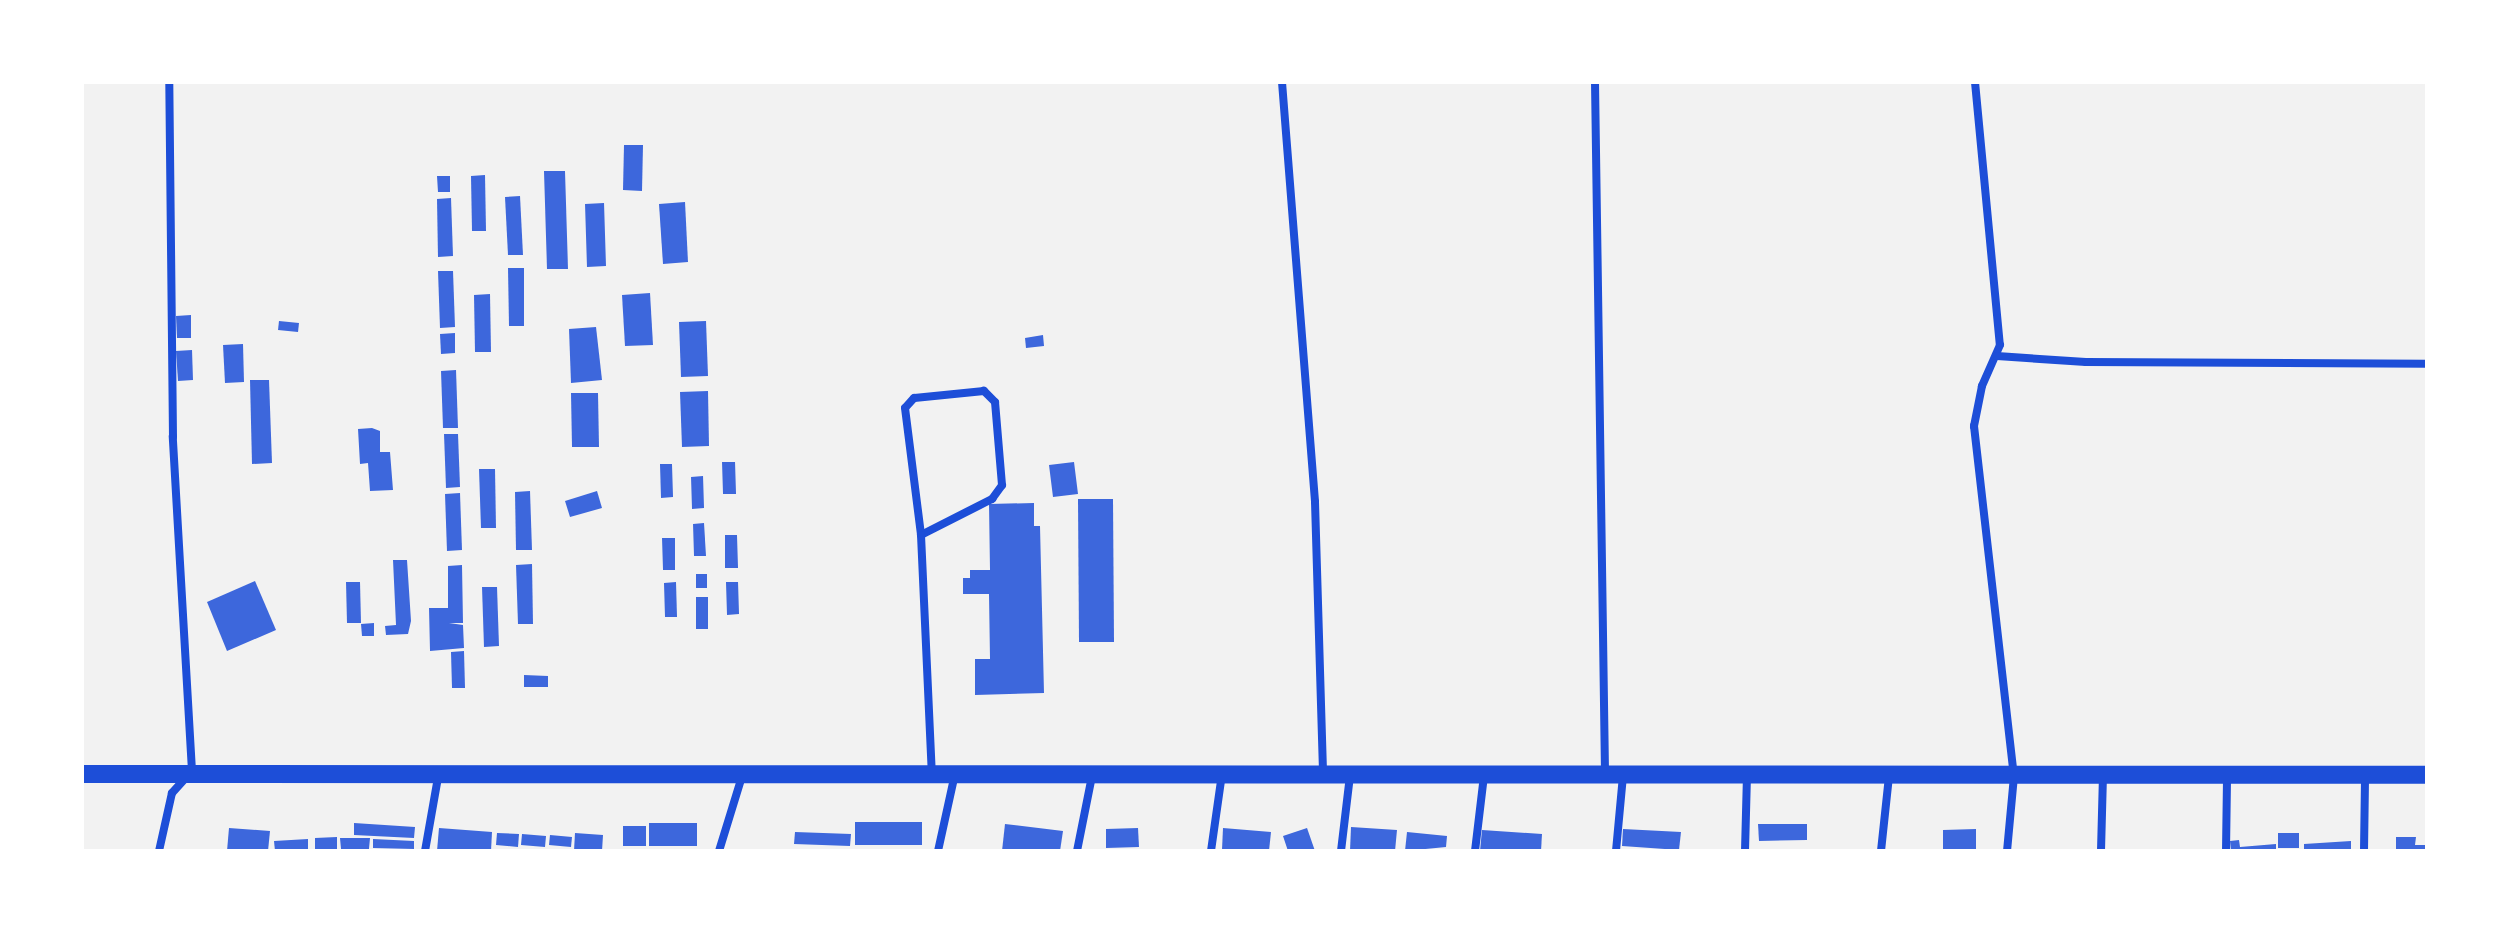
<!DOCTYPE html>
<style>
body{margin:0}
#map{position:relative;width:2509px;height:933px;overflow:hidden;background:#f2f2f2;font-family:Montserrat,sans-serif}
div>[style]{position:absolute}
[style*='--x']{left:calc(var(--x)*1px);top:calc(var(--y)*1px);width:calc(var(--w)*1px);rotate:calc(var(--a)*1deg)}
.building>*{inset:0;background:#3d67dc}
.minor>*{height:8px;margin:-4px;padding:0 4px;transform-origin:4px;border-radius:4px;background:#1d4ed8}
.trunk>*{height:18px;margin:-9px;padding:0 9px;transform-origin:9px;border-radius:9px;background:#1d4ed8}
span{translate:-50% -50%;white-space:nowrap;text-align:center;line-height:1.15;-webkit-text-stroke:7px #fff;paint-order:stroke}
.frame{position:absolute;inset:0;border:84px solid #fff;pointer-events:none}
</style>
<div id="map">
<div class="building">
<i style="clip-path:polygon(624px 145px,643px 145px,642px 191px,623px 190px)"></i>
<i style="clip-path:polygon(544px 171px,565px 171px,568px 269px,547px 269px)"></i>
<i style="clip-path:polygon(485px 175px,486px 231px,472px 231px,471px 176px)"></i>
<i style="clip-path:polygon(437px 176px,450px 176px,450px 192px,438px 192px)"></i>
<i style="clip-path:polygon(520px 196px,523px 255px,508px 255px,505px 197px)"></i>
<i style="clip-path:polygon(451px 198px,453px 256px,438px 257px,437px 199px)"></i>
<i style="clip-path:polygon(685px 202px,688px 262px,663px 264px,659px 204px)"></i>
<i style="clip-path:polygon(604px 203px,606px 266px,587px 267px,585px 204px)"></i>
<i style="clip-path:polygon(508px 268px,524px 268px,524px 326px,509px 326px)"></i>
<i style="clip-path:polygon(438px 271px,453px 271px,455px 327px,440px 328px)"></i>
<i style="clip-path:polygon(650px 293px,653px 345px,625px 346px,622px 295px)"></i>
<i style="clip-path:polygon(490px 294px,491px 352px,475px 352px,474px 295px)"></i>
<i style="clip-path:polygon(191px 315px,191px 338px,177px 338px,176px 316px)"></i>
<i style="clip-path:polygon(279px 321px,299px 323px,298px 332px,278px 330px)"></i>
<i style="clip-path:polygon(706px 321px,708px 376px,681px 377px,679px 322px)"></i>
<i style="clip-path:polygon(596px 327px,602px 380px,571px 383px,569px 329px)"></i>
<i style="clip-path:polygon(455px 333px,455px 353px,441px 354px,440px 334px)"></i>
<i style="clip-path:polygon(1043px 335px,1044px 346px,1026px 348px,1025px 338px)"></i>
<i style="clip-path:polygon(243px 344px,244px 382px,225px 383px,223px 345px)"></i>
<i style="clip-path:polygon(192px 350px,193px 380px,178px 381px,176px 351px)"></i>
<i style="clip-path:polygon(456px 370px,458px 428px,443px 428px,441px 371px)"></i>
<i style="clip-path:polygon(250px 380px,269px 380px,272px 463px,252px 464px)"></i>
<i style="clip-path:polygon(708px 391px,709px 446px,682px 447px,680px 392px)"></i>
<i style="clip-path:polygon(571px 393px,598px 393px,599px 447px,572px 447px)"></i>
<i style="clip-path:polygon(372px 428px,380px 431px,380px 452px,390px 452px,393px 490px,370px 491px,368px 463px,360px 464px,358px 429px)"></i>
<i style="clip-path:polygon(444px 434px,458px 434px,460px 487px,446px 488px)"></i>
<i style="clip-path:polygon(722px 462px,735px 462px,736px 494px,723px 494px)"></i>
<i style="clip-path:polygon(1074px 462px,1078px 494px,1053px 497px,1049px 465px)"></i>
<i style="clip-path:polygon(660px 464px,672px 464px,673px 497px,661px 498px)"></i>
<i style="clip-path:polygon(479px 469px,495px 469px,496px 528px,481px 528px)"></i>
<i style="clip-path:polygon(703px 476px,704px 508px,692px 509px,691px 477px)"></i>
<i style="clip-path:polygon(530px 491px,532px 550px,516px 550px,515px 492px)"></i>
<i style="clip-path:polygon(597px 491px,602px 508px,570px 517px,565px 501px)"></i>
<i style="clip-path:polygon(460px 493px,462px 550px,447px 551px,445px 494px)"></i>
<i style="clip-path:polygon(1078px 499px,1113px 499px,1114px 642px,1079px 642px)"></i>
<i style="clip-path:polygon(1034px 503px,1034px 526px,1040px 526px,1044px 693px,975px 695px,975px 659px,990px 659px,989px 594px,963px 594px,963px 578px,970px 578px,970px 570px,990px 570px,989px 504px)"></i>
<i style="clip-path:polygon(704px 523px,706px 556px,694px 556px,693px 524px)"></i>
<i style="clip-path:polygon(725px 535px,737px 535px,738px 568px,725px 568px)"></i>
<i style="clip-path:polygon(662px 538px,675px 538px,675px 570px,663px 570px)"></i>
<i style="clip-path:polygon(393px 560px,407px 560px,411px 621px,408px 634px,386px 635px,385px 626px,396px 625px)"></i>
<i style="clip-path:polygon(532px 564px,533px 624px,518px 624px,516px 565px)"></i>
<i style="clip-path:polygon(462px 565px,463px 623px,449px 623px,463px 625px,464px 648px,430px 651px,429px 608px,448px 608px,448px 566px)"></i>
<i style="clip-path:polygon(696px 574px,707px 574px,707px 588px,696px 588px)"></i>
<i style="clip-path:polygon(255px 581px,276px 630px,227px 651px,207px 602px)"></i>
<i style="clip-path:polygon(346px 582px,360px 582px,361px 623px,347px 623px)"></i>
<i style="clip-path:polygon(676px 582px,677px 617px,665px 617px,664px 583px)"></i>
<i style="clip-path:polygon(726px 582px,738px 582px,739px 614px,727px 615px)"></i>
<i style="clip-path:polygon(482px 587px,497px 587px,499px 646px,484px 647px)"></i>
<i style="clip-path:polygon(696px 597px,708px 597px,708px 629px,696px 629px)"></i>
<i style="clip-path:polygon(374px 623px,374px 636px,362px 636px,361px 624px)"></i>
<i style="clip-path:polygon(464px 651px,465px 688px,452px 688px,451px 652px)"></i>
<i style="clip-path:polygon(524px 675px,548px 676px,548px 687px,524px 687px)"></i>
<i style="clip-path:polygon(855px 822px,922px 822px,922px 845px,855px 845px)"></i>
<i style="clip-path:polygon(354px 823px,415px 827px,414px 838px,354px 835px)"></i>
<i style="clip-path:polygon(649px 823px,697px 823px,697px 846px,649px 846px)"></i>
<i style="clip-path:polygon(1005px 824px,1063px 831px,1060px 851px,1002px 851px)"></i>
<i style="clip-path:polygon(1758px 824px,1807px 824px,1807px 840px,1759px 841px)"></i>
<i style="clip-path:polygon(623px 826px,646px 826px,646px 846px,623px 846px)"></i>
<i style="clip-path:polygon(1351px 827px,1397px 830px,1395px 851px,1350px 851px)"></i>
<i style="clip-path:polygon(229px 828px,270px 831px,268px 851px,227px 851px)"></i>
<i style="clip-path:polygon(439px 828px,492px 832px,491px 851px,437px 851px)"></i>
<i style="clip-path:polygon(1138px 828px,1139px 847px,1106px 848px,1106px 829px)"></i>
<i style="clip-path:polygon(1223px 828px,1271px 832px,1269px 851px,1222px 850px)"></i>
<i style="clip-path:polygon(1307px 828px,1315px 851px,1288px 851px,1283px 836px)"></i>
<i style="clip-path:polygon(1623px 829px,1681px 832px,1679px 850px,1622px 846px)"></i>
<i style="clip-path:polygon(1976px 829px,1976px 850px,1943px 850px,1943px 830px)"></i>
<i style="clip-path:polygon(1482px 830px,1542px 834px,1541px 851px,1480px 851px)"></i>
<i style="clip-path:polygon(795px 832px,851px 834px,850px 846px,794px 844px)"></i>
<i style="clip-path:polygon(1407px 832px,1447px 836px,1446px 847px,1405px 851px)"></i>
<i style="clip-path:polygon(497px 833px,519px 834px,518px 847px,496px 845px)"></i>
<i style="clip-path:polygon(575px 833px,603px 835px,602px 851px,574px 851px)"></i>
<i style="clip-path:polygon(2278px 833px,2299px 833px,2299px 848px,2278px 848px)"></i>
<i style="clip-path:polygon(522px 834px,546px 836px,545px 847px,521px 845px)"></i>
<i style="clip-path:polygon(550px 835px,572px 837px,571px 847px,549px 845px)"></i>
<i style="clip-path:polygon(337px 837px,337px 849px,315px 850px,315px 838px)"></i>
<i style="clip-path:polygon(2396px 837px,2416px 837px,2415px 845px,2427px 845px,2427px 851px,2396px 851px)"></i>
<i style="clip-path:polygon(340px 838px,370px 838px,369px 849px,341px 849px)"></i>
<i style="clip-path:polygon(308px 839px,308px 851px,275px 851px,274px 841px)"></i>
<i style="clip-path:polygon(373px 839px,414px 841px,414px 849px,373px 848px)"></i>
<i style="clip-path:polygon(2239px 840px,2240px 847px,2276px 844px,2276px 851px,2231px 851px,2230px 841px)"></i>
<i style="clip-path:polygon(2351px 841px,2351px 851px,2304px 851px,2304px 844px)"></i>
</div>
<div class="minor">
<i style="--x:1282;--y:82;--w:421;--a:85.5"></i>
<i style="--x:1315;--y:502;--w:272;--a:88.3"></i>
<i style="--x:1595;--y:82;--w:692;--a:89.17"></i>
<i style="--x:1975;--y:82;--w:264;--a:84.6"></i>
<i style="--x:2000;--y:345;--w:45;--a:113.7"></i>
<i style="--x:1982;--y:386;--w:41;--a:101.3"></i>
<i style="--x:1974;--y:426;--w:352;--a:83.5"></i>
<i style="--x:2014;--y:776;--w:75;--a:95.3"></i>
<i style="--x:1997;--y:356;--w:89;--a:3.9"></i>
<i style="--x:2086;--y:362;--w:341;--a:0.3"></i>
<i style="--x:921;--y:535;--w:80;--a:-26.9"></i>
<i style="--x:992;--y:499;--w:17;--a:-54"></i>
<i style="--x:1002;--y:485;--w:83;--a:-94.8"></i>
<i style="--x:995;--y:402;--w:16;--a:-135"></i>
<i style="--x:984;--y:391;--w:70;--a:174.3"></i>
<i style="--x:914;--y:398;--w:13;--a:132"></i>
<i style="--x:905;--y:408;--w:128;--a:82.8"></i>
<i style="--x:921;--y:535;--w:238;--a:87.4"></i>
<i style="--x:159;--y:851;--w:59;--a:-77.4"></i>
<i style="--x:172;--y:793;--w:30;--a:-48"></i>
<i style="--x:192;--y:771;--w:335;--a:-93.3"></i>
<i style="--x:173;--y:437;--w:355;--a:-90.6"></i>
<i style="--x:425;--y:851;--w:80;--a:-80"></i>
<i style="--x:719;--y:851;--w:82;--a:-72.9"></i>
<i style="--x:938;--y:851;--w:79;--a:-77.6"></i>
<i style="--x:1077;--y:851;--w:76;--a:-78.7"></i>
<i style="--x:1211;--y:851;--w:78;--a:-81.9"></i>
<i style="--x:1341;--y:851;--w:76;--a:-83.2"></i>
<i style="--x:1475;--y:851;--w:77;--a:-83.2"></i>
<i style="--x:1616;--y:851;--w:76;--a:-84.7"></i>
<i style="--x:1745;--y:851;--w:75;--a:-88.5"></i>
<i style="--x:1881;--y:851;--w:75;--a:-83.9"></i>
<i style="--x:2101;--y:851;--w:75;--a:-88.5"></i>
<i style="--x:2226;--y:851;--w:75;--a:-89.2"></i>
<i style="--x:2364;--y:851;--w:76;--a:-89.2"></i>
</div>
<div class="trunk">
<i style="--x:82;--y:774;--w:2345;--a:0.02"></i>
</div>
<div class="frame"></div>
</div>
